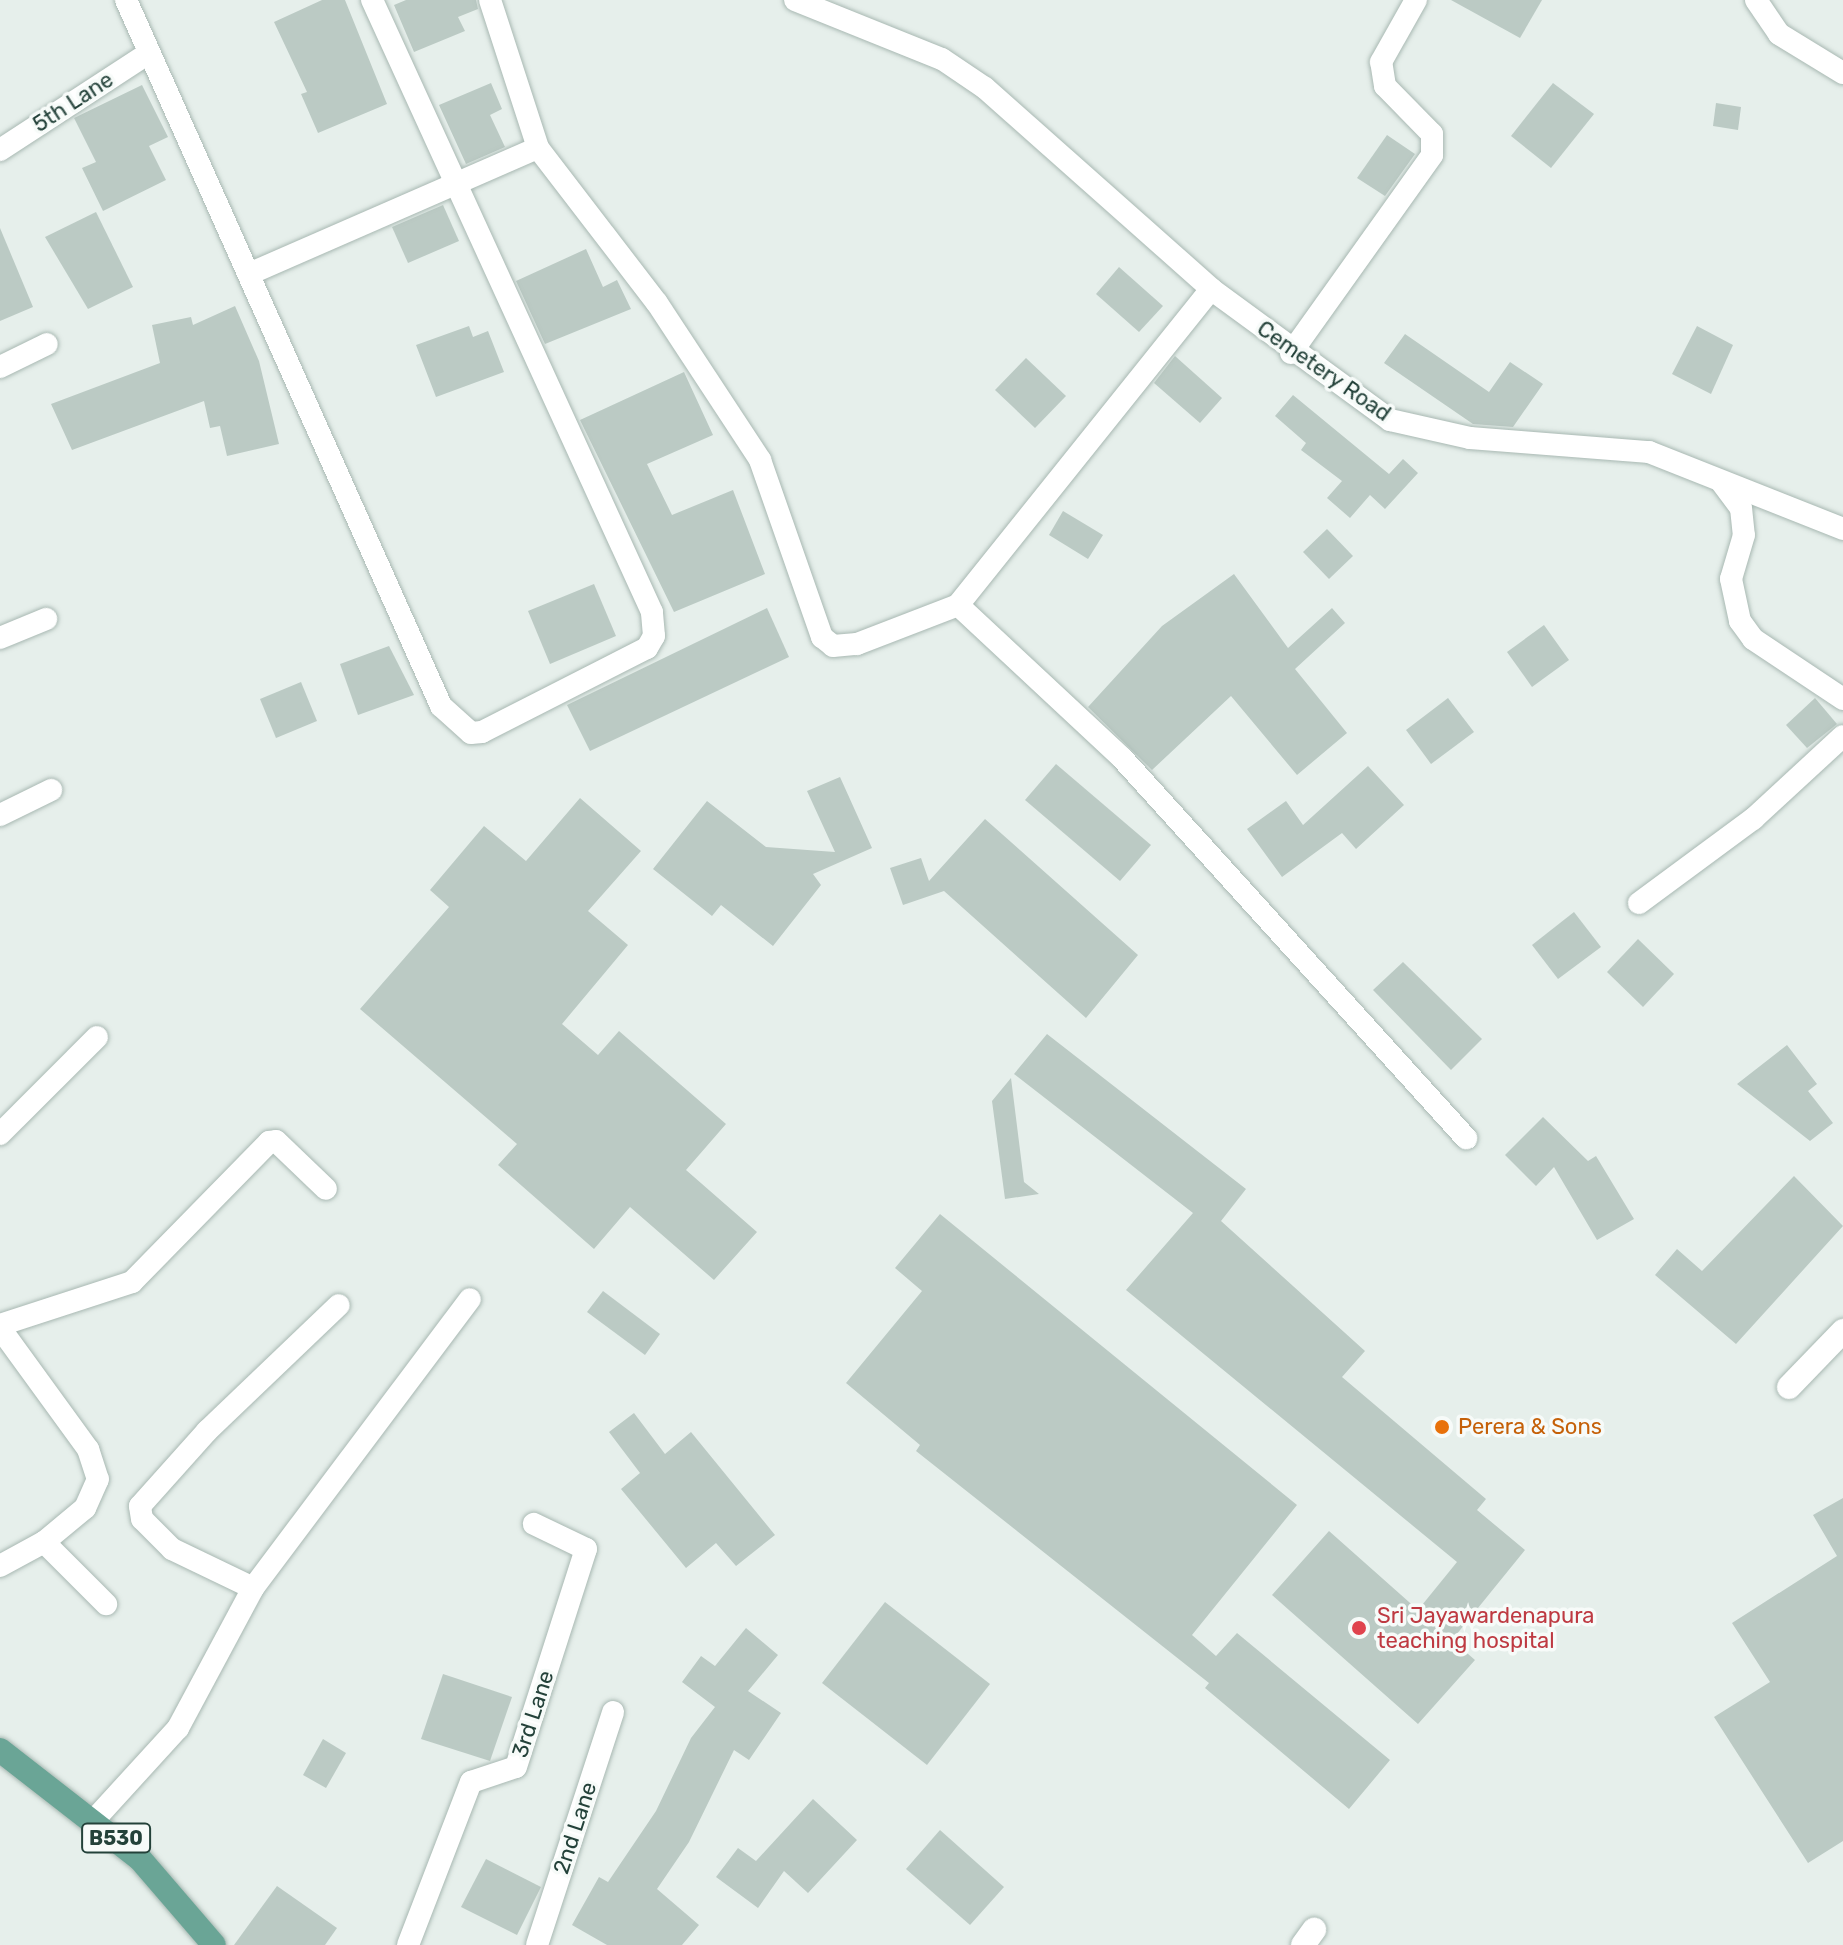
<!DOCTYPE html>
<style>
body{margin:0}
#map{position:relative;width:1843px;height:1945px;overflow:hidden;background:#e6efeb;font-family:Rubik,sans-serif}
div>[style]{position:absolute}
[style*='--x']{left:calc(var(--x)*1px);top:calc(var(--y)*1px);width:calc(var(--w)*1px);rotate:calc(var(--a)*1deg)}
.building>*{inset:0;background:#bbcac4}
.roads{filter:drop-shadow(0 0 2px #a8b8b2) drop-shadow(0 0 2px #a8b8b2)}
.street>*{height:22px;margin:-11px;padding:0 11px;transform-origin:11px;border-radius:11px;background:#fff}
.secondary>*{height:24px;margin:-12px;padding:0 12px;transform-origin:12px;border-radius:12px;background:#fff}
.primary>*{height:24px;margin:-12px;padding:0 12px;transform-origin:12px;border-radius:12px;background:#6aa596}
.dots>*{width:22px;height:22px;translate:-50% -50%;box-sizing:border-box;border:4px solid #f7fbf9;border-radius:50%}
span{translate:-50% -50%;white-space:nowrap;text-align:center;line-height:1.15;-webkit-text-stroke:7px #f7fbf9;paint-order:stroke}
.shield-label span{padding:2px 6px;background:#f7fbf9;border:2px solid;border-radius:6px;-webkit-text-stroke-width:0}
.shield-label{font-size:20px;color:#24423a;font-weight:700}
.street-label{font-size:22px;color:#24423a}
.food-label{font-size:22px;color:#c56008}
.left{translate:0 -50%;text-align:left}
.health-label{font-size:22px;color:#be3a42}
</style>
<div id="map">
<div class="building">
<i style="clip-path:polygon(322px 0,345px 0,387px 104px,318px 133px,301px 94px,307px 92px,274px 22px)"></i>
<i style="clip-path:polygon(406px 0,476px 0,478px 9px,458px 17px,465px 31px,414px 52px,394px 5px)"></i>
<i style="clip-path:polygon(1451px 0,1542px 0,1520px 38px)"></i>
<i style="clip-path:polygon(491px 83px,502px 109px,490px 115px,505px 147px,466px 164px,439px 105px)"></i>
<i style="clip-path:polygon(1553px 83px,1594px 114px,1551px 168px,1511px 136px)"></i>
<i style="clip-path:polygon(142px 85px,168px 137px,149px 146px,166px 180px,103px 211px,82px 168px,96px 162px,74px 118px)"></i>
<i style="clip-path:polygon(1716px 103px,1741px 107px,1738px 130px,1713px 126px)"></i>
<i style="clip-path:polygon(1387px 135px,1415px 154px,1385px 196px,1357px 178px)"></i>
<i style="clip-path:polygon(443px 205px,459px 241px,408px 263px,392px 227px)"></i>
<i style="clip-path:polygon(96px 212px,133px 287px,88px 309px,45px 237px)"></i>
<i style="clip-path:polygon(0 228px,33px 307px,0 321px)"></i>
<i style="clip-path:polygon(586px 249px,603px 287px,617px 280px,631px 309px,545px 344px,516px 281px)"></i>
<i style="clip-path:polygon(1119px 267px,1163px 306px,1139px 332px,1096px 294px)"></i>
<i style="clip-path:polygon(235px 306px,259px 361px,279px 444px,227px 456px,220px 426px,210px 428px,204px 401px,72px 450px,51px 404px,160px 363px,152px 325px,191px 317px,193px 325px)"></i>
<i style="clip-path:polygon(469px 326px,473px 337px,488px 331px,504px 372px,436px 397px,416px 345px)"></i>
<i style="clip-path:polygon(1697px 326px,1733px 345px,1711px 394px,1672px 374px)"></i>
<i style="clip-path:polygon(1405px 334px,1489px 392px,1510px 362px,1543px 384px,1513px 427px,1473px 424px,1384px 363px)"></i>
<i style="clip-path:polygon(1175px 356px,1222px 398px,1200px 423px,1154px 383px)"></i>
<i style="clip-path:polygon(1026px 358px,1066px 396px,1035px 428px,995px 390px)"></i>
<i style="clip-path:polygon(684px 372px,713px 435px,647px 464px,672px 515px,733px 490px,765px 574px,674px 612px,580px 420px)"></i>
<i style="clip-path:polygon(1293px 395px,1389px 474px,1403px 459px,1418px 473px,1385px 509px,1370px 495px,1350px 518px,1327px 498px,1342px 481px,1301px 450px,1306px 443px,1275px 416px)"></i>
<i style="clip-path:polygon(1063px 511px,1103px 535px,1088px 559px,1049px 535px)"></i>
<i style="clip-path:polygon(1327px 529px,1353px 556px,1329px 579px,1303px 552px)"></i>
<i style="clip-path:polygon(1234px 574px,1288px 648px,1332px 608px,1345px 623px,1295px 669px,1347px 733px,1297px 775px,1231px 696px,1152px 770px,1088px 707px,1162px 626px)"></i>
<i style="clip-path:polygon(594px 584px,616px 636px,550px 664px,528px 611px)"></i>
<i style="clip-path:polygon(767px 608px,789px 657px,590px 751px,567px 705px)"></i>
<i style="clip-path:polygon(1544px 625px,1569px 660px,1532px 687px,1507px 652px)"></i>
<i style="clip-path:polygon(389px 646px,414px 695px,358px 715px,340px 664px)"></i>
<i style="clip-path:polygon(301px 682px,317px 721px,276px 738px,260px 699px)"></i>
<i style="clip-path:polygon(1448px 698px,1474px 732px,1431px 764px,1406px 730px)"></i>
<i style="clip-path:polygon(1815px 698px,1837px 724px,1807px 748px,1786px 725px)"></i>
<i style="clip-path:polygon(1056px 764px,1151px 845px,1120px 881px,1025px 800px)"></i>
<i style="clip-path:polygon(1368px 766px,1404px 805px,1356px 849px,1342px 833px,1282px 877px,1247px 829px,1286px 801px,1303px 825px)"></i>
<i style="clip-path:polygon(840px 777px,872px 848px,813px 874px,821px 885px,773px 946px,721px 905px,712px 916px,653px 869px,707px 801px,766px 847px,835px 852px,807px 791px)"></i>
<i style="clip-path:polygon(580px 798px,641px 851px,588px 911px,628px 945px,562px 1024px,598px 1055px,619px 1031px,726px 1124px,686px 1170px,757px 1232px,714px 1280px,630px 1207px,594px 1249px,498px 1165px,517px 1144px,360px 1009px,449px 907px,430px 890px,484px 826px,526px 861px)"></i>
<i style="clip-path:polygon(985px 819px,1138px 955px,1086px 1018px,944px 891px,903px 905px,890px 868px,921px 858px,929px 881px)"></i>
<i style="clip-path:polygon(1574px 912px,1601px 947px,1558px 979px,1532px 945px)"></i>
<i style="clip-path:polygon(1638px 939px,1674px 974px,1643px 1007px,1607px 972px)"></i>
<i style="clip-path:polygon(1403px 962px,1482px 1039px,1451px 1070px,1373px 990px)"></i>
<i style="clip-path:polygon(1047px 1034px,1246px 1189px,1221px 1221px,1365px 1351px,1342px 1377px,1486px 1499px,1477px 1510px,1525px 1550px,1452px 1640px,1475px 1660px,1418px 1724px,1272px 1595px,1329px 1531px,1418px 1610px,1457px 1562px,1126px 1290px,1193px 1213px,1014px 1074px)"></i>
<i style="clip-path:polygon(1787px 1045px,1817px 1084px,1808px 1091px,1833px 1123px,1810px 1141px,1737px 1084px)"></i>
<i style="clip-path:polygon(1011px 1078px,1024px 1182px,1039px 1194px,1005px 1199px,992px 1101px)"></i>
<i style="clip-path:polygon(1543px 1117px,1588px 1161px,1596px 1156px,1634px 1219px,1597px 1240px,1554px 1167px,1536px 1186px,1505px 1155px)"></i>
<i style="clip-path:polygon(1794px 1176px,1843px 1226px,1736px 1344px,1655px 1275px,1677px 1249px,1702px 1271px)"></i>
<i style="clip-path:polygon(940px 1214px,1297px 1505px,1192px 1635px,1216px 1656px,1237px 1633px,1390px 1760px,1349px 1809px,1205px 1688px,1209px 1683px,916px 1451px,920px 1445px,846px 1383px,922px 1291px,895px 1268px)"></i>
<i style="clip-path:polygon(603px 1291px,660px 1334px,645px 1355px,587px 1312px)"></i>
<i style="clip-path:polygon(634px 1413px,665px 1454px,691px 1432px,775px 1535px,736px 1566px,716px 1543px,686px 1568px,621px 1489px,640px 1473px,609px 1432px)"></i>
<i style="clip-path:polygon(1843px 1498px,1843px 1841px,1808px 1863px,1714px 1717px,1770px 1682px,1732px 1623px,1837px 1556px,1813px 1515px)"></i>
<i style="clip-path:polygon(885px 1602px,990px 1684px,927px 1765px,822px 1683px)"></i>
<i style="clip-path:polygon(746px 1628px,778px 1655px,748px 1691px,781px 1713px,749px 1760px,734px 1750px,689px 1842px,657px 1889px,699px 1925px,682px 1945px,607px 1945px,572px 1925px,599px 1877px,608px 1882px,656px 1811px,691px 1738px,715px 1707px,682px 1682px,701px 1656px,715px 1666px)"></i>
<i style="clip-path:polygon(443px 1674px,512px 1697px,490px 1761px,421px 1739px)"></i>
<i style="clip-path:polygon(323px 1739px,346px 1753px,326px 1788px,303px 1775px)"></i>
<i style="clip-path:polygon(813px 1799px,857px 1840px,808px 1893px,784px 1871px,758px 1908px,716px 1877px,738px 1848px,756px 1861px)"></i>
<i style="clip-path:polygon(940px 1830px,1004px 1887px,970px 1925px,906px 1869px)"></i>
<i style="clip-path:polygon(486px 1859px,541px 1887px,517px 1935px,461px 1907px)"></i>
<i style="clip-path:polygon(277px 1886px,337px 1928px,325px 1945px,234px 1945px)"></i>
</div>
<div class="roads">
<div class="street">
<i style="--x:126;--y:0;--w:773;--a:65.95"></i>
<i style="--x:441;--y:706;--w:40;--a:42"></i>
<i style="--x:471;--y:733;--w:11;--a:-5"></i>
<i style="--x:482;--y:732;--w:185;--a:-27"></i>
<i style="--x:647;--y:648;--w:14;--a:-60"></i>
<i style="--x:654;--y:636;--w:24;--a:-95"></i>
<i style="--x:652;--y:612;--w:673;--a:-114.58"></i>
<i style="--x:490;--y:0;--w:156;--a:72"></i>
<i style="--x:538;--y:148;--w:195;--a:52.5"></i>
<i style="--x:657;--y:303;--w:188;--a:56.7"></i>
<i style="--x:760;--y:460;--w:188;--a:70.7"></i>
<i style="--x:822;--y:637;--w:14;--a:39"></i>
<i style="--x:833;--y:646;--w:24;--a:-5"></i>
<i style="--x:857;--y:644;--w:108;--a:-21.1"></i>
<i style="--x:958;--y:605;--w:405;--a:-51.3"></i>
<i style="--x:795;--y:0;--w:158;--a:21.9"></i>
<i style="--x:942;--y:59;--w:52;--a:34"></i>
<i style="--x:985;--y:88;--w:302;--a:41.6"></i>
<i style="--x:1211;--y:289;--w:222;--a:36.2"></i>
<i style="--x:1390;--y:420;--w:82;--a:12.7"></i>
<i style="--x:1470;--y:438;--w:180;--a:4.5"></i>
<i style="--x:1649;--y:452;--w:209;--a:21.6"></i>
<i style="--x:1756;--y:0;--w:41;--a:55.9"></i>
<i style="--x:1779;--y:34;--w:75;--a:31.4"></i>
<i style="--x:0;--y:150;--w:176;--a:-33.1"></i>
<i style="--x:249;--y:274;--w:315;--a:-23.6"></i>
<i style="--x:1291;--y:353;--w:243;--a:-54.5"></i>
<i style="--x:1432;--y:155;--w:21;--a:-90"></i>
<i style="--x:1432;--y:134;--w:67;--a:-134.4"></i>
<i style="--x:1385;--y:86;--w:24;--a:-99"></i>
<i style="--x:1381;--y:62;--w:71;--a:-60.6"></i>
<i style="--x:0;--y:367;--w:52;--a:-26.1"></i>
<i style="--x:1722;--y:483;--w:31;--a:53"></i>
<i style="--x:1741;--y:508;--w:27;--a:84"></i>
<i style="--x:1744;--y:535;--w:46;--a:106.5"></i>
<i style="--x:1731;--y:579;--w:43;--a:77.9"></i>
<i style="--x:1740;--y:621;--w:22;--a:54"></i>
<i style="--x:1753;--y:639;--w:108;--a:33.7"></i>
<i style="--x:958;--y:605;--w:224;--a:43"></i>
<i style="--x:1122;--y:758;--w:513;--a:47.85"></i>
<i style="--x:0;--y:638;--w:50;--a:-22.4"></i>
<i style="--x:0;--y:815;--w:57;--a:-26.1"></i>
<i style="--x:1639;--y:903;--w:142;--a:-36.4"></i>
<i style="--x:1753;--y:819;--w:122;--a:-42.7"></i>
<i style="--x:0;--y:1134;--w:137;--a:-45"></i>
<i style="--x:0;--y:1325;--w:139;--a:-18"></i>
<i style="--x:132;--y:1282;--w:196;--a:-45.6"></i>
<i style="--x:269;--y:1142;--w:7;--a:-8"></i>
<i style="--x:276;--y:1141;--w:69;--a:43.8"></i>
<i style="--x:0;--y:1328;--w:150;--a:54"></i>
<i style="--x:88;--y:1449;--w:32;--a:72"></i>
<i style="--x:98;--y:1479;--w:32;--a:114"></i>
<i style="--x:85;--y:1508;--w:53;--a:140.3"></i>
<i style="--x:44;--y:1542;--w:50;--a:151.4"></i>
<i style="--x:44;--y:1542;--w:88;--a:45"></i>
<i style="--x:253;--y:1588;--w:90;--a:-154.3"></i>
<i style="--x:172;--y:1549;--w:42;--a:-135"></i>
<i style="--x:142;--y:1519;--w:13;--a:-99"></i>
<i style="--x:140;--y:1506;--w:101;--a:-48.2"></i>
<i style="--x:207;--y:1431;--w:182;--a:-43.7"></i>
<i style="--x:95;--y:1819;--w:123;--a:-47.6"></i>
<i style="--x:178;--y:1728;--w:159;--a:-61.8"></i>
<i style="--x:253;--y:1588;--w:361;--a:-53.1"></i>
<i style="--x:408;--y:1945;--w:175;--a:-68.9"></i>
<i style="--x:471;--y:1782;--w:47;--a:-18.4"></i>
<i style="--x:516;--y:1767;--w:229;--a:-72.2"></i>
<i style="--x:586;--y:1549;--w:58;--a:-154.3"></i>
<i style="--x:537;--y:1945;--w:245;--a:-71.9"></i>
</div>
<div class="secondary">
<i style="--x:1789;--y:1387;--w:78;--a:-46"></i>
<i style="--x:1303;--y:1945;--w:19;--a:-54"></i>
</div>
<div class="primary">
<i style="--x:0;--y:1750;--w:177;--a:37.9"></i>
<i style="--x:140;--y:1859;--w:113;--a:49.3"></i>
</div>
</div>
<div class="dots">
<i style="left:1442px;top:1427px;background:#e8710a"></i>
<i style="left:1359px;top:1628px;background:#e0444e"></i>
</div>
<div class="shield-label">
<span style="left:116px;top:1838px">B530</span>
</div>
<div class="street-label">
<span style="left:73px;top:102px;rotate:-33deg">5th Lane</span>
<span style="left:1324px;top:371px;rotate:35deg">Cemetery Road</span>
<span style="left:533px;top:1714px;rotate:-72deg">3rd Lane</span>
<span style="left:575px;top:1828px;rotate:-72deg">2nd Lane</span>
</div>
<div class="food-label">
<span class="left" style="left:1458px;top:1427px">Perera &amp; Sons</span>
</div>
<div class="health-label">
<span class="left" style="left:1377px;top:1628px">Sri Jayawardenapura<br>teaching hospital</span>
</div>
</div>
